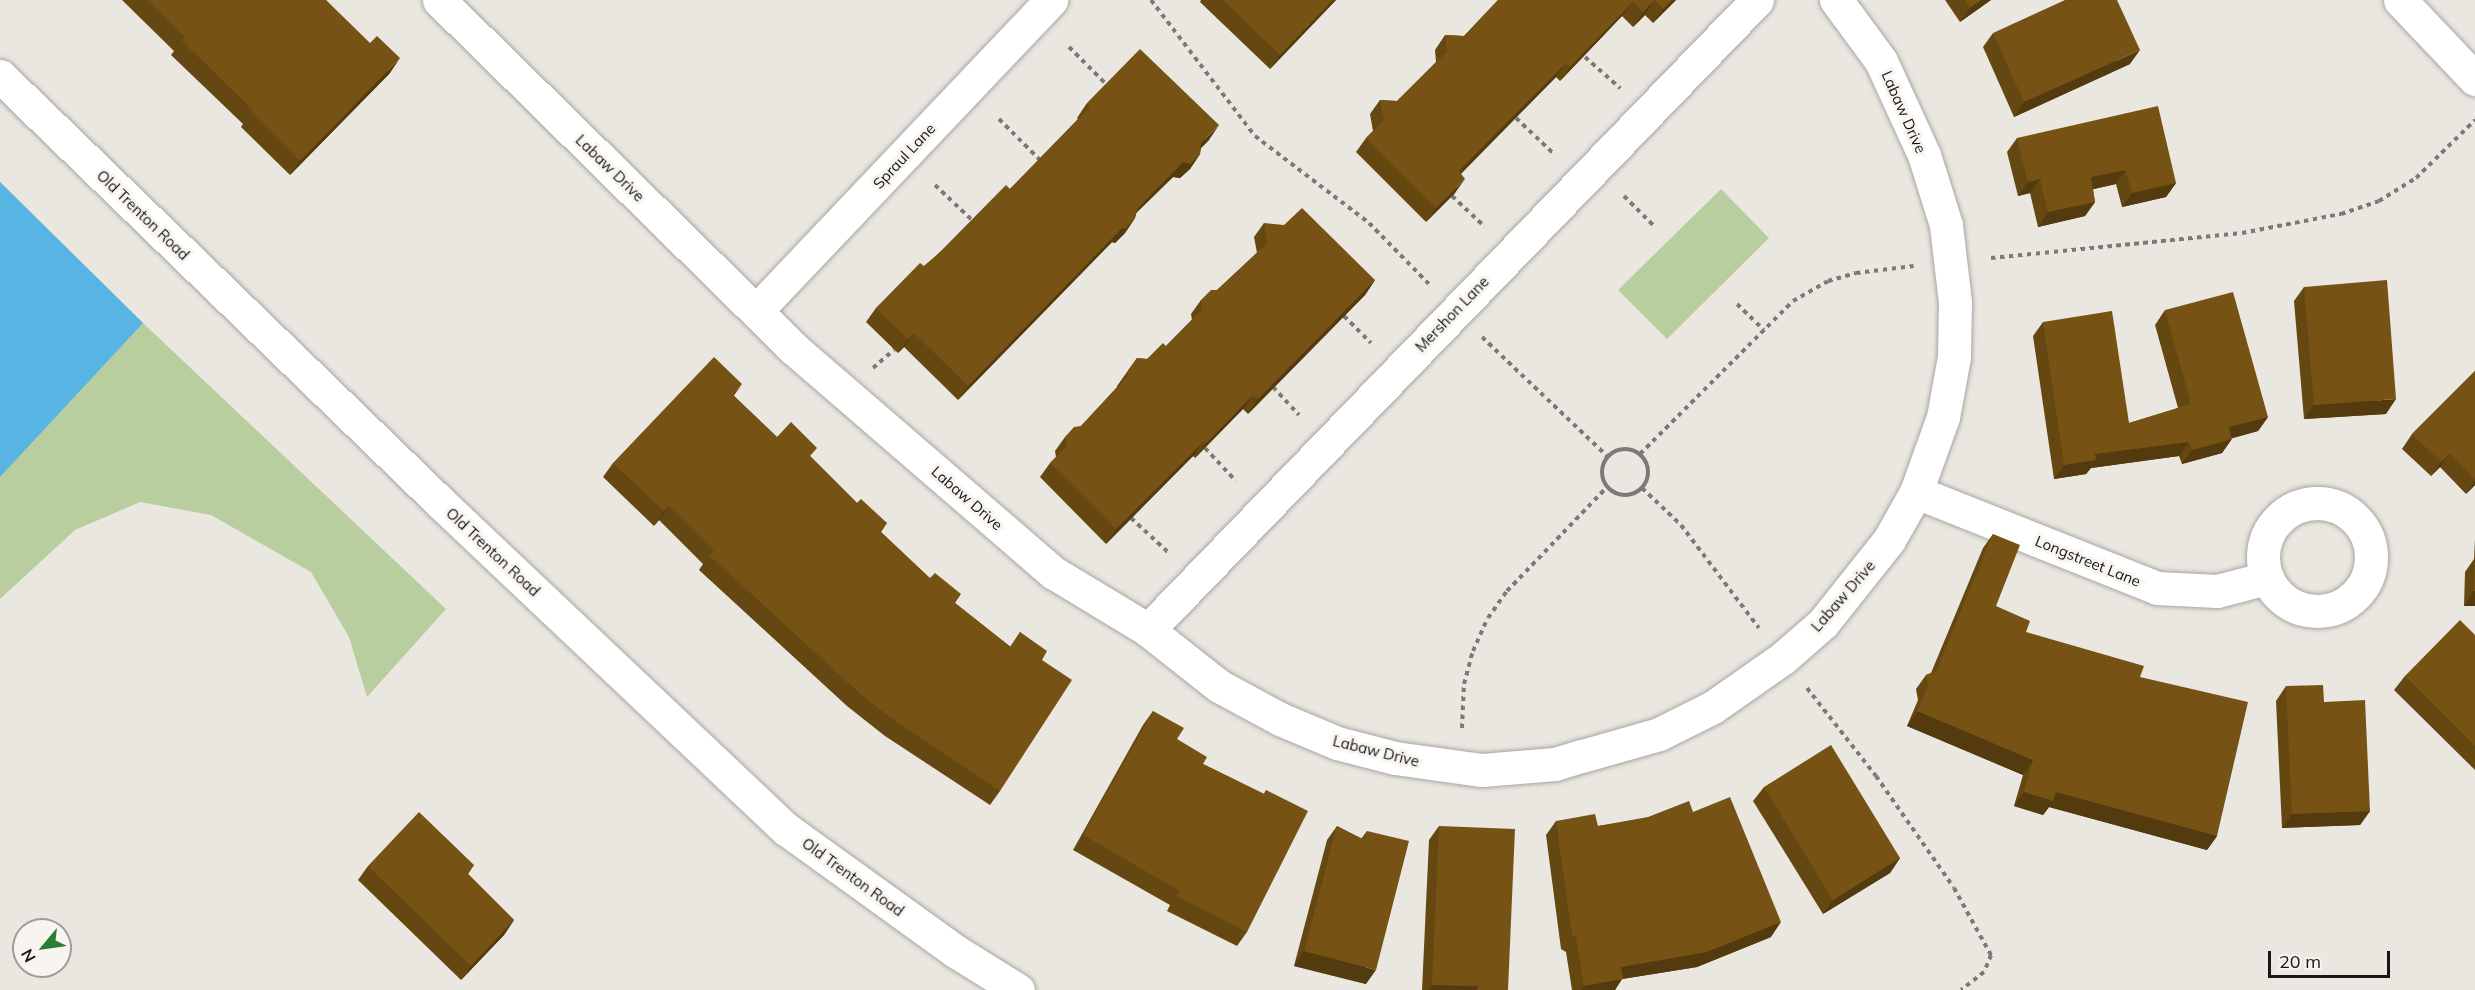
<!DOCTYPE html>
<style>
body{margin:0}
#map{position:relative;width:2475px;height:990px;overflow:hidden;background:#eae7e1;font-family:Mulish,sans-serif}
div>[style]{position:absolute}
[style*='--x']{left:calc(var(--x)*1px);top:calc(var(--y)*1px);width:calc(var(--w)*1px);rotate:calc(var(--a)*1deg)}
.green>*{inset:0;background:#b8ce9e}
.water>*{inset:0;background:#58b5e3}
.path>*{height:4px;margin-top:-2px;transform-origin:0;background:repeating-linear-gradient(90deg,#7c7a76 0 4.5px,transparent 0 9px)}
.path>.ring{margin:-2px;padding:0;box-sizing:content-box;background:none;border:4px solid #7c7a76;border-radius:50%}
.roads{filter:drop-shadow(0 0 2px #a9a6a1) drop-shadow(0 0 2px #a9a6a1)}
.minor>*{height:33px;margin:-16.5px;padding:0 16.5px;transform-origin:16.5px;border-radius:16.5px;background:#fff}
.minor>.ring{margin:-16.5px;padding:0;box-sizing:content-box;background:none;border:33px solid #fff;border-radius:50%}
.major>*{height:33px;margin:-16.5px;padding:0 16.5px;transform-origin:16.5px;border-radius:16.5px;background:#fff}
.wall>*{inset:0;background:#654712}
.shaded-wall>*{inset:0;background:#533a0f}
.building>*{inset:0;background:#765315}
span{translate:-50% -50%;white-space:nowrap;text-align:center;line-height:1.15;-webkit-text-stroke:6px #f8f4ef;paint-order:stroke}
.street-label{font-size:15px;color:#181715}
.north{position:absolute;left:12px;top:918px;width:60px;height:60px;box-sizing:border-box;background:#f8f4ef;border:2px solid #9e9c98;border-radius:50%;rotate:241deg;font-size:16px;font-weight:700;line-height:24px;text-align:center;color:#181715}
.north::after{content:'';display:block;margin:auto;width:21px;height:27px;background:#258030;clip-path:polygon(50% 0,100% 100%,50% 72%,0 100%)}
.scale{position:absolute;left:2268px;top:951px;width:122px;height:27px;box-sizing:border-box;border:3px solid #181715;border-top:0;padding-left:8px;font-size:18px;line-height:21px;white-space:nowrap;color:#181715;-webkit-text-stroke:4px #f8f4ef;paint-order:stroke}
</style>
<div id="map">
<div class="green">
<i style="clip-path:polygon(0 182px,143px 323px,446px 609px,367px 697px,349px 637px,311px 572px,211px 515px,140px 502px,75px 530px,0 599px)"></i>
<i style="clip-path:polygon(1721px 189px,1769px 238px,1667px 339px,1618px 290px)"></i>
</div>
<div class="water">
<i style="clip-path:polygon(0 182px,143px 323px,0 477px)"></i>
</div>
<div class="path">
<i style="--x:1151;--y:0;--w:171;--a:52.6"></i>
<i style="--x:1255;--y:136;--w:143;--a:37.3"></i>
<i style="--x:1369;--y:223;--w:86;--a:45.5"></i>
<i style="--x:1069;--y:47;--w:55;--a:45"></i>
<i style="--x:1585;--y:57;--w:47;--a:41.5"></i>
<i style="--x:1516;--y:118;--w:54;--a:43.5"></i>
<i style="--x:999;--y:119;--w:59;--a:45"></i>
<i style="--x:935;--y:185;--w:54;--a:43.5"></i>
<i style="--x:1452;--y:196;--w:45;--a:43.2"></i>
<i style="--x:1624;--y:196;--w:42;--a:45"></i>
<i style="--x:1991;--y:258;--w:252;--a:-5.7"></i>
<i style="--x:2242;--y:233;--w:101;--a:-10.9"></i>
<i style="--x:2341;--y:214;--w:40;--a:-18.9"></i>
<i style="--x:2379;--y:201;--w:44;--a:-31.9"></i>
<i style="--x:2416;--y:178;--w:83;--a:-44.5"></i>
<i style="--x:1737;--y:304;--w:37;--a:44"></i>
<i style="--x:1344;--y:316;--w:38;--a:45"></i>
<i style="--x:1482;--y:337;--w:173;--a:43.6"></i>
<i style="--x:873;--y:368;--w:28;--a:-41"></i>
<i style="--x:1273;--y:387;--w:38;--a:47"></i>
<i style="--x:1205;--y:448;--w:45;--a:46.8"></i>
<i class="ring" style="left:1602px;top:449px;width:42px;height:42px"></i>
<i style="--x:1640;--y:454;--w:216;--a:-45"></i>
<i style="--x:1793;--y:301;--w:40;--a:-29.7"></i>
<i style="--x:1828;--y:281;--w:29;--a:-16"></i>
<i style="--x:1856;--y:273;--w:58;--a:-6.9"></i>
<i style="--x:1642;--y:488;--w:54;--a:43.5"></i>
<i style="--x:1681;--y:525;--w:129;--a:52.9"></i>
<i style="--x:1131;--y:518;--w:52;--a:42.6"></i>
<i style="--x:1807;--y:688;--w:112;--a:51.9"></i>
<i style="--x:1876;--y:776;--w:136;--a:55.1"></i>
<i style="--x:1954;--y:888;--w:77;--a:61.1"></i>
<i style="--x:1991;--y:955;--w:18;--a:112"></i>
<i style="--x:1984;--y:972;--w:29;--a:142"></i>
<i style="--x:1462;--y:728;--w:44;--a:-87.4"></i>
<i style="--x:1464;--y:684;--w:34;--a:-75"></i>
<i style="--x:1473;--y:651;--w:36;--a:-66"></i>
<i style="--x:1488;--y:618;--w:33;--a:-55"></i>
<i style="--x:1507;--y:591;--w:144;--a:-46.1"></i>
</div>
<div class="roads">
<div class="minor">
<i style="--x:439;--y:0;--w:496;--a:44.5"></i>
<i style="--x:793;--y:348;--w:345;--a:40.8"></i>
<i style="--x:1054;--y:573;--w:110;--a:31.2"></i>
<i style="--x:1148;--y:630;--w:90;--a:38.3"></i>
<i style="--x:1219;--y:686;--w:69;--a:28.4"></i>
<i style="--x:1280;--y:719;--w:62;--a:22.8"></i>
<i style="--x:1337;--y:743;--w:60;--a:14.5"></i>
<i style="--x:1395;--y:758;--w:88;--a:7.9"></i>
<i style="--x:1482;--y:770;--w:73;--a:-4.7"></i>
<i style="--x:1555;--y:764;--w:28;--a:-17"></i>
<i style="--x:1582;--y:756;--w:80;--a:-15.9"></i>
<i style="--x:1659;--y:734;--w:60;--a:-26.6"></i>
<i style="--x:1713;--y:707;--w:85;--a:-35"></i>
<i style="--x:1783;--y:658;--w:53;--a:-41.2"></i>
<i style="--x:1823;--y:623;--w:106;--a:-51.5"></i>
<i style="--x:1889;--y:540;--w:55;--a:-60.6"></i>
<i style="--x:1916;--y:492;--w:80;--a:-70.2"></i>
<i style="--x:1943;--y:417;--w:61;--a:-79.6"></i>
<i style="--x:1954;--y:357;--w:55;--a:-89"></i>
<i style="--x:1955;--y:302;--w:78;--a:-96.7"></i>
<i style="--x:1946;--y:225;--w:73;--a:-107.4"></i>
<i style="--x:1924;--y:155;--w:103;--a:-114.6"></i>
<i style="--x:1881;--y:61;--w:76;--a:-126.4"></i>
<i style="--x:2400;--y:0;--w:109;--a:46.5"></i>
<i style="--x:756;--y:311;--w:429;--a:-46.5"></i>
<i style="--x:1916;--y:492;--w:259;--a:21.7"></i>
<i style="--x:2157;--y:588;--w:60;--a:2.9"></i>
<i style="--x:2217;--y:591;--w:52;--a:-14.6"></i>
<i class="ring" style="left:2263px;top:503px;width:75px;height:75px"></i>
<i style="--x:1148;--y:630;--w:876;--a:-45.97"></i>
</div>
<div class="major">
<i style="--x:0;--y:76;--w:614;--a:44.08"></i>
<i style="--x:441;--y:503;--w:475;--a:43.4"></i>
<i style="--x:786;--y:829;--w:208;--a:35.8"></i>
<i style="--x:955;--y:951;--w:74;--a:31.8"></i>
</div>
</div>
<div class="wall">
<i style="clip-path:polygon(122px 0,326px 0,390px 73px,290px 175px,241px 127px,243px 124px,171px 55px,174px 51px)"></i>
<i style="clip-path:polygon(1201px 0,1336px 0,1270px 69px,1200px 2px)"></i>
<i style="clip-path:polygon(1498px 0,1676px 0,1653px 23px,1645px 15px,1633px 27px,1622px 16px,1560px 81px,1556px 77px,1461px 174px,1455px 193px,1426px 222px,1356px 152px,1366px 138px,1373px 131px,1370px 114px,1380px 100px,1397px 101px,1436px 62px,1435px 50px,1445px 35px,1464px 36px)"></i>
<i style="clip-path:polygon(1945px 0,1991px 0,1960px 22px)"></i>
<i style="clip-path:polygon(1993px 33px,2130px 64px,2014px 117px,1983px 47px)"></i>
<i style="clip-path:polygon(1087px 103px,1209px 140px,1201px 148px,1200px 154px,1190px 169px,1180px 178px,1173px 177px,1136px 213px,1135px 218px,1125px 233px,1115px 243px,1112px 242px,958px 400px,904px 347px,898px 353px,866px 322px,876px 308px,938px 254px,1010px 189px,1078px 119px,1077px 118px)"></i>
<i style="clip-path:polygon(2017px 138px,2176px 183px,2166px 197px,2122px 207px,2116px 184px,2093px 189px,2095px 202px,2085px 216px,2038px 227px,2030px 193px,2018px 196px,2007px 152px)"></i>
<i style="clip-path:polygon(1264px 223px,1375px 280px,1365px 295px,1248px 414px,1243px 409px,1195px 458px,1193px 456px,1106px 544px,1040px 477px,1050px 463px,1056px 457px,1055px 451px,1065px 437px,1081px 426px,1117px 387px,1117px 386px,1137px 358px,1147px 359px,1166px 346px,1192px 320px,1191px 314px,1201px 300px,1217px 290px,1257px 253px,1254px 237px)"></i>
<i style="clip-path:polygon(2304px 287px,2386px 414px,2304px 419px,2294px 301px)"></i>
<i style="clip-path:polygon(2165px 310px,2268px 417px,2258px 431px,2232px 438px,2222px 453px,2182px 464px,2179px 456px,2091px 468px,2086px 474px,2054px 479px,2033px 336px,2043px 322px,2129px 423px,2178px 408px,2155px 325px)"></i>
<i style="clip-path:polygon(2475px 371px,2475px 485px,2466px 494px,2440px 467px,2431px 476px,2402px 449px,2412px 434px)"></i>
<i style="clip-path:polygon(734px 396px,777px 437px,811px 457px,857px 503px,887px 523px,881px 532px,955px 603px,1010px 647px,1020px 632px,1042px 660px,1000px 791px,990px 805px,885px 736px,847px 706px,699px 570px,703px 564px,659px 520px,654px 526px,603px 477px,613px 463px)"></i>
<i style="clip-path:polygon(1993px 534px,1996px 606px,2026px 632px,2217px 836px,2207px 850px,2049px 807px,2043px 815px,2014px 806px,2023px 775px,1907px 726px,1918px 700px,1916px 689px,1926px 675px,1931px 673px,1983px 548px)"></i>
<i style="clip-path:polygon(2475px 539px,2475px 606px,2464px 606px,2465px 572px,2474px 559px)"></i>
<i style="clip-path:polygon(2475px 635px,2475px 770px,2394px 690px,2405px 676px)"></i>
<i style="clip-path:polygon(2286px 686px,2324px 702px,2370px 811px,2360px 825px,2282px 828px,2276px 701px)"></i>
<i style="clip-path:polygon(1153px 711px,1177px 739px,1203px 764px,1264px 794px,1266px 790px,1247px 932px,1237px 946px,1167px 911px,1170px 905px,1073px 850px,1143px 725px)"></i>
<i style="clip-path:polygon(1764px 787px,1900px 858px,1890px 873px,1823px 914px,1753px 801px)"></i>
<i style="clip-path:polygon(1693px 812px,1771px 937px,1697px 967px,1622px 979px,1615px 990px,1572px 990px,1566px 952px,1561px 949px,1546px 835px,1556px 821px,1598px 826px)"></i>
<i style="clip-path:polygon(1337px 826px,1361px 839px,1367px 831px,1366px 984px,1294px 966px,1327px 840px)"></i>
<i style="clip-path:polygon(1439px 826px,1508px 990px,1422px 990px,1429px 840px)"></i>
<i style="clip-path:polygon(474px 865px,468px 874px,514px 920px,504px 935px,461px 980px,358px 880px,368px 866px)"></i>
</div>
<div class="shaded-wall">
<i style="clip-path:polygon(1333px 0,1336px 0,1270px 69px,1280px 55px)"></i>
<i style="clip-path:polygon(1655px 0,1645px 15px,1633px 27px,1643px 12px)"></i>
<i style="clip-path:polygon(1672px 0,1676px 0,1653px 23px,1663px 9px)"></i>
<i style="clip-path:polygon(1981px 0,1991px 0,1960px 22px,1970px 8px)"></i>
<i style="clip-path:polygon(1633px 2px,1622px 16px,1560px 81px,1570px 67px)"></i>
<i style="clip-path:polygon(2140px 50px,2130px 64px,2014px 117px,2024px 102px)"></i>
<i style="clip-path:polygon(400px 58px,390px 73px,290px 175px,300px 161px)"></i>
<i style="clip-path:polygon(1566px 63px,1556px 77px,1448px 186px,1459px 171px)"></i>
<i style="clip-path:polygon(1219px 125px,1209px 140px,1191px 158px,1201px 143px)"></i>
<i style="clip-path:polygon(1200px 154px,1190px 169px,1180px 178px,1173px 177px,1127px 222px,1138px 208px,1183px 162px)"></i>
<i style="clip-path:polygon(2126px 170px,2116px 184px,2081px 192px,2091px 177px)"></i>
<i style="clip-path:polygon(1465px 179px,1455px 193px,1426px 222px,1436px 208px)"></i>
<i style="clip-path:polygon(2040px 179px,2030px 193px,2018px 196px,2028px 182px)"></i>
<i style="clip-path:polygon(2176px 183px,2166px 197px,2122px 207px,2132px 193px)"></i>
<i style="clip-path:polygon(2095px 202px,2085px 216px,2038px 227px,2048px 212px)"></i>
<i style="clip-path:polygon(1135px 218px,1125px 233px,1115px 243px,1112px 242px,958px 400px,968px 386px,1122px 228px)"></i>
<i style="clip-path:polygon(1375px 280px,1365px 295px,1248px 414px,1258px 399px)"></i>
<i style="clip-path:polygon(914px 333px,904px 347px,898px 353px,908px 339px)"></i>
<i style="clip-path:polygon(742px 384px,732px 398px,732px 394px)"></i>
<i style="clip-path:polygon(1253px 395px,1243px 409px,1195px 458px,1205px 444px)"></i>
<i style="clip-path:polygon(2396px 399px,2386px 414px,2304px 419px,2314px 405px)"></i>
<i style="clip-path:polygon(2268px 417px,2258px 431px,2219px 442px,2229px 427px)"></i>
<i style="clip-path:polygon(2232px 439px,2222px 453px,2182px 464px,2192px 450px)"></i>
<i style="clip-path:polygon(1203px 442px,1193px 456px,1106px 544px,1116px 529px)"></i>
<i style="clip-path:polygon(2189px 442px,2179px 456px,2091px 468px,2086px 474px,2054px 479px,2064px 465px,2095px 454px)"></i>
<i style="clip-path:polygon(2450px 453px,2440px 467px,2431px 476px,2441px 462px)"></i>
<i style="clip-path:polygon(2475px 481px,2475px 485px,2466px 494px)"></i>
<i style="clip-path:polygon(669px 506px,659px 520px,654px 526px,664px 511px)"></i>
<i style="clip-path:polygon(2474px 591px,2475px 591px,2475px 606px,2464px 606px)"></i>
<i style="clip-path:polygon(1917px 711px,2033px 760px,2023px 775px,1907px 726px)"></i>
<i style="clip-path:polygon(2024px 792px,2056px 792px,2217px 836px,2207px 850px,2049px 807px,2043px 815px,2014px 806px)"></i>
<i style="clip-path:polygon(2370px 811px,2360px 825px,2282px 828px,2292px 814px)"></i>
<i style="clip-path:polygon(1900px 858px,1890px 873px,1823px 914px,1833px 900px)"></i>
<i style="clip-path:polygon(514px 920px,504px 935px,461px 980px,471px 966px)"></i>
<i style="clip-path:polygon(1781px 922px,1771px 937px,1697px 967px,1622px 979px,1615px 990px,1581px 990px,1584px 986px,1621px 967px)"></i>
<i style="clip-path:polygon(1304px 951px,1376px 970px,1366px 984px,1294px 966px)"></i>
<i style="clip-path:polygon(1432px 985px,1478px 986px,1475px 990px,1428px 990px)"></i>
</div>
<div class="building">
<i style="clip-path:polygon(147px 0,326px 0,370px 43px,377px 36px,400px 58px,300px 161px,251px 112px,253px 110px,182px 41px,185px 37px)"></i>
<i style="clip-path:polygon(1223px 0,1333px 0,1280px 55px)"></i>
<i style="clip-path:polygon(1498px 0,1672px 0,1663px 9px,1655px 0,1643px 12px,1633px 2px,1570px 67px,1566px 63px,1459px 171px,1465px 179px,1436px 208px,1366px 138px,1384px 120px,1380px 100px,1397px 101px,1447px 52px,1445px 35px,1464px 36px)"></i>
<i style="clip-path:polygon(1965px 0,1981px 0,1970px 8px)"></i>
<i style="clip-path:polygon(2065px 0,2117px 0,2140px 50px,2024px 102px,1993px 33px)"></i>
<i style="clip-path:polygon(1140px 49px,1219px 125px,1201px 143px,1200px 154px,1190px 164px,1183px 162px,1138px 208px,1135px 218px,1125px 229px,1122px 228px,968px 386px,914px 333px,908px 339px,876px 308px,920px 263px,924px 266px,938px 254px,1006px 185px,1010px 189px,1090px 107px,1087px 103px)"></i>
<i style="clip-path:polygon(2158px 106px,2176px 183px,2132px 193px,2126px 170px,2091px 177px,2095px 202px,2048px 212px,2040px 179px,2028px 182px,2017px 138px)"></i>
<i style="clip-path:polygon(1302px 208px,1375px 280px,1258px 399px,1253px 395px,1205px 444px,1203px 442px,1116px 529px,1050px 463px,1067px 446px,1065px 437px,1074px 427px,1081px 426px,1128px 376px,1127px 372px,1137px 358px,1147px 359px,1163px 343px,1166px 346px,1202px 309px,1201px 300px,1211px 290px,1217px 290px,1267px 243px,1264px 223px,1284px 225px)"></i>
<i style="clip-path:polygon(2387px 280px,2396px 399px,2314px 405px,2304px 287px)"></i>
<i style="clip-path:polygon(2233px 292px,2268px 417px,2229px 427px,2232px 439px,2192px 450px,2189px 442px,2095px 454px,2096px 460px,2064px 465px,2043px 322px,2112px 311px,2129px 423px,2191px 404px,2165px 310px)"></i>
<i style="clip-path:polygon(714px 357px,742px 384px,732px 394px,777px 437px,791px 422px,817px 448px,810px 456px,857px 503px,861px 499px,887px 523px,880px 531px,930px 578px,935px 573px,961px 594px,955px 603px,1011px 647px,1020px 632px,1047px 651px,1042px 660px,1072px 680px,1000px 791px,895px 721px,857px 691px,709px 555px,714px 551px,669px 506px,664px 511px,613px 463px)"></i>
<i style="clip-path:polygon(2475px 371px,2475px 479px,2450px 453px,2441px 462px,2412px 434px)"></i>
<i style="clip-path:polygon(1993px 534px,2020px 545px,1996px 606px,2030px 621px,2026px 632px,2144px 666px,2140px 677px,2248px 702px,2217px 836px,2056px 792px,2053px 801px,2024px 792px,2033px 760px,1917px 711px,1928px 686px,1926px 675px,1936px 671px)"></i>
<i style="clip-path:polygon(2475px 558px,2475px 591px,2474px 591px)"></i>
<i style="clip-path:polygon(2460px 620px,2475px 635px,2475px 746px,2405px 676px)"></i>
<i style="clip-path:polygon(2323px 685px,2324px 702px,2365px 700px,2370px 811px,2292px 814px,2286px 686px)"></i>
<i style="clip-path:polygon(1153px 711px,1184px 728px,1177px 739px,1207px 757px,1203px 764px,1264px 794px,1266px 790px,1308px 811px,1247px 932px,1177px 896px,1180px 891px,1083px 835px)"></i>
<i style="clip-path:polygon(1831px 745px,1900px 858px,1833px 900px,1764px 787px)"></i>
<i style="clip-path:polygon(1730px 797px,1781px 922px,1707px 952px,1621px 967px,1623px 979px,1584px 986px,1576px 937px,1572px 935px,1556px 821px,1595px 814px,1598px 826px,1648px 817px,1689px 801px,1693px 812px)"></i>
<i style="clip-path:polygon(419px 812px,474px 865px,467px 873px,514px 920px,471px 966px,368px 866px)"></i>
<i style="clip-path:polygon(1337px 826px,1365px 840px,1367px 831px,1409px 841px,1376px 970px,1304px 951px)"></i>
<i style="clip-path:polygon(1439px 826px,1515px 829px,1508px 990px,1478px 990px,1478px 986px,1432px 985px)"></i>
</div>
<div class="street-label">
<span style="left:1904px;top:112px;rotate:66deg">Labaw Drive</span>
<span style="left:904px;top:156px;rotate:-47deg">Spraul Lane</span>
<span style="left:610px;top:168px;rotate:44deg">Labaw Drive</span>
<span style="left:143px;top:215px;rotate:44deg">Old Trenton Road</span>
<span style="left:1452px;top:314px;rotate:-46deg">Mershon Lane</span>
<span style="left:967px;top:498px;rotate:41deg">Labaw Drive</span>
<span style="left:493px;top:552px;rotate:43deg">Old Trenton Road</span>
<span style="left:2088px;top:561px;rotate:22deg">Longstreet Lane</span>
<span style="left:1843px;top:596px;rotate:-49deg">Labaw Drive</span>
<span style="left:1376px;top:751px;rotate:14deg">Labaw Drive</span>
<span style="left:853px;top:877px;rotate:36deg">Old Trenton Road</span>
</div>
<div class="north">N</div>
<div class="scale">20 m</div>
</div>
